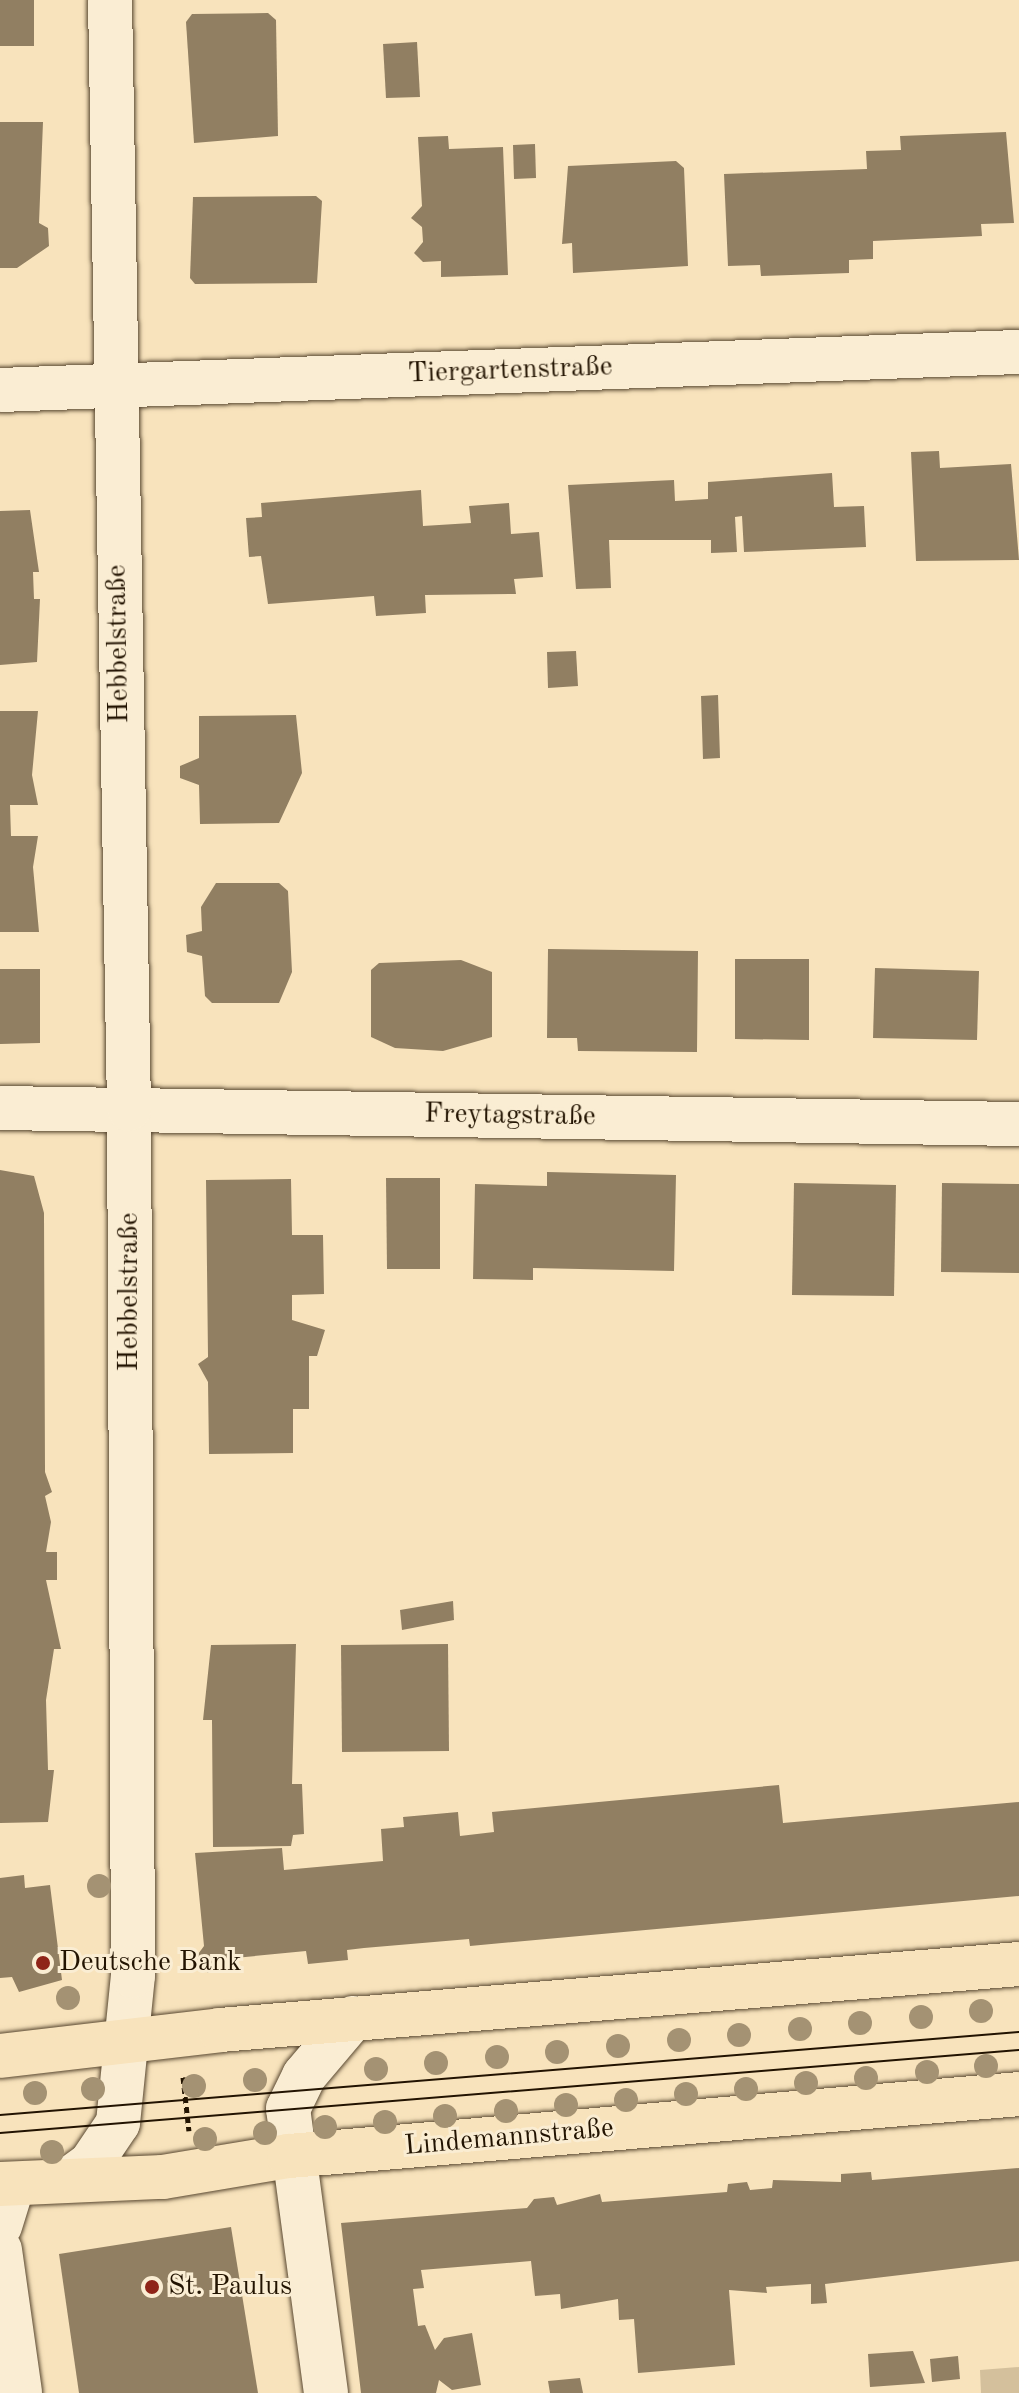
<!DOCTYPE html>
<meta charset="utf-8">
<style>
body{margin:0}
#map{position:relative;width:1019px;height:2393px;overflow:hidden;background:#f8e3bc;font-family:"Old Standard TT",serif}
div>[style]{position:absolute}
[style*='--x']{left:calc(var(--x)*1px);top:calc(var(--y)*1px);width:calc(var(--w)*1px);rotate:calc(var(--a)*1deg)}
.green>*{inset:0;background:#d4c09c}
.building>*{inset:0;background:#917f62}
.path>*{height:5px;margin-top:-2.5px;transform-origin:0;background:repeating-linear-gradient(90deg,#221301 0 6px,transparent 0 10px)}
.roads{filter:drop-shadow(0 0 2px #584730) drop-shadow(0 0 2px #584730)}
.street>*{height:44px;margin:-22px;padding:0 22px;transform-origin:22px;border-radius:22px;background:#faedd3}
.primary>*{height:44px;margin:-22px;padding:0 22px;transform-origin:22px;border-radius:22px;background:#f8e3bc}
.tram>*{height:2px;margin:-1px;padding:0 1px;transform-origin:1px;border-radius:1px;background:#221301}
.trees>*{width:24px;height:24px;margin:-12px;border-radius:50%;background:#a49273}
.dots>*{width:22px;height:22px;translate:-50% -50%;box-sizing:border-box;border:4px solid #faedd3;border-radius:50%}
span{translate:-50% -50%;white-space:nowrap;text-align:center;line-height:1.15;-webkit-text-stroke:6px #faedd3;paint-order:stroke}
.street-label{font-size:28px;color:#221301}
.poi-label{font-size:28px;color:#221301}
.left{translate:0 -50%;text-align:left}
</style>
<div id="map">
<div class="green">
<i style="clip-path:polygon(1019px 2367px,1019px 2393px,981px 2393px,980px 2370px)"></i>
</div>
<div class="building">
<i style="clip-path:polygon(0 0,34px 0,34px 46px,0 46px)"></i>
<i style="clip-path:polygon(268px 13px,276px 20px,278px 136px,194px 143px,186px 22px,192px 14px)"></i>
<i style="clip-path:polygon(417px 42px,420px 97px,386px 98px,383px 44px)"></i>
<i style="clip-path:polygon(0 122px,43px 122px,39px 223px,48px 228px,49px 246px,17px 268px,0 268px)"></i>
<i style="clip-path:polygon(1006px 132px,1014px 223px,981px 224px,982px 236px,873px 241px,873px 259px,849px 260px,849px 273px,761px 276px,760px 265px,728px 266px,724px 174px,867px 169px,866px 151px,901px 150px,900px 136px)"></i>
<i style="clip-path:polygon(448px 136px,449px 149px,503px 147px,508px 275px,441px 277px,441px 261px,423px 262px,414px 253px,423px 242px,422px 227px,411px 218px,422px 206px,418px 137px)"></i>
<i style="clip-path:polygon(535px 144px,536px 178px,514px 179px,513px 145px)"></i>
<i style="clip-path:polygon(676px 161px,684px 168px,688px 266px,573px 273px,572px 243px,562px 244px,568px 166px)"></i>
<i style="clip-path:polygon(316px 196px,322px 201px,317px 283px,195px 284px,190px 278px,193px 197px)"></i>
<i style="clip-path:polygon(939px 451px,940px 468px,1011px 464px,1019px 560px,916px 561px,911px 452px)"></i>
<i style="clip-path:polygon(832px 473px,834px 507px,864px 506px,866px 547px,744px 552px,742px 516px,735px 517px,737px 552px,711px 553px,711px 540px,609px 540px,611px 588px,576px 589px,568px 485px,674px 480px,675px 501px,708px 499px,708px 482px)"></i>
<i style="clip-path:polygon(421px 490px,423px 526px,471px 523px,469px 506px,509px 503px,511px 534px,539px 532px,543px 577px,514px 579px,516px 594px,425px 595px,426px 613px,376px 616px,374px 596px,268px 604px,261px 556px,249px 557px,246px 518px,262px 517px,261px 503px)"></i>
<i style="clip-path:polygon(30px 510px,39px 572px,33px 572px,34px 599px,40px 599px,37px 662px,0 665px,0 511px)"></i>
<i style="clip-path:polygon(576px 651px,578px 686px,548px 688px,547px 652px)"></i>
<i style="clip-path:polygon(718px 695px,720px 758px,703px 759px,701px 696px)"></i>
<i style="clip-path:polygon(0 711px,38px 711px,32px 775px,38px 805px,10px 805px,11px 836px,38px 836px,33px 867px,39px 932px,0 932px)"></i>
<i style="clip-path:polygon(296px 715px,302px 773px,279px 823px,200px 824px,199px 785px,180px 778px,180px 766px,199px 758px,199px 716px)"></i>
<i style="clip-path:polygon(216px 883px,279px 883px,288px 891px,292px 972px,279px 1003px,212px 1003px,205px 996px,202px 956px,187px 952px,186px 935px,202px 931px,201px 907px)"></i>
<i style="clip-path:polygon(548px 949px,698px 951px,697px 1052px,578px 1051px,577px 1038px,547px 1038px)"></i>
<i style="clip-path:polygon(735px 959px,809px 959px,809px 1040px,735px 1039px)"></i>
<i style="clip-path:polygon(461px 960px,492px 972px,492px 1037px,443px 1051px,395px 1048px,371px 1037px,371px 970px,379px 963px)"></i>
<i style="clip-path:polygon(875px 968px,979px 971px,977px 1040px,873px 1038px)"></i>
<i style="clip-path:polygon(0 969px,40px 969px,40px 1043px,0 1044px)"></i>
<i style="clip-path:polygon(0 1170px,34px 1176px,44px 1213px,45px 1472px,52px 1492px,45px 1496px,51px 1522px,46px 1552px,57px 1552px,57px 1580px,46px 1580px,61px 1649px,54px 1649px,46px 1700px,48px 1770px,54px 1770px,48px 1822px,0 1823px)"></i>
<i style="clip-path:polygon(547px 1172px,676px 1175px,674px 1271px,533px 1268px,533px 1280px,473px 1279px,475px 1184px,547px 1186px)"></i>
<i style="clip-path:polygon(386px 1178px,440px 1178px,440px 1269px,387px 1269px)"></i>
<i style="clip-path:polygon(291px 1179px,292px 1235px,323px 1235px,324px 1294px,292px 1295px,292px 1320px,325px 1330px,317px 1356px,309px 1356px,309px 1409px,293px 1409px,293px 1453px,209px 1454px,208px 1382px,198px 1364px,208px 1357px,206px 1180px)"></i>
<i style="clip-path:polygon(794px 1183px,896px 1185px,894px 1296px,792px 1295px)"></i>
<i style="clip-path:polygon(942px 1183px,1019px 1184px,1019px 1273px,941px 1272px)"></i>
<i style="clip-path:polygon(453px 1601px,454px 1620px,402px 1630px,400px 1610px)"></i>
<i style="clip-path:polygon(296px 1644px,292px 1784px,302px 1784px,304px 1834px,293px 1835px,291px 1846px,213px 1847px,212px 1720px,203px 1720px,211px 1645px)"></i>
<i style="clip-path:polygon(448px 1644px,449px 1751px,342px 1752px,341px 1645px)"></i>
<i style="clip-path:polygon(779px 1785px,783px 1823px,1019px 1802px,1019px 1896px,470px 1946px,469px 1939px,364px 1948px,347px 1950px,348px 1960px,308px 1964px,306px 1951px,224px 1959px,208px 1973px,193px 1961px,204px 1946px,195px 1853px,282px 1848px,284px 1870px,383px 1861px,381px 1829px,404px 1827px,403px 1817px,458px 1812px,460px 1836px,494px 1832px,492px 1812px)"></i>
<i style="clip-path:polygon(24px 1875px,25px 1888px,50px 1885px,62px 1980px,19px 1992px,12px 1977px,0 1978px,0 1878px)"></i>
<i style="clip-path:polygon(1019px 2168px,1019px 2261px,825px 2284px,827px 2303px,811px 2304px,811px 2284px,766px 2287px,767px 2293px,729px 2290px,735px 2365px,638px 2373px,634px 2319px,619px 2320px,618px 2299px,561px 2309px,560px 2294px,535px 2296px,531px 2261px,421px 2270px,424px 2288px,413px 2289px,418px 2326px,425px 2325px,435px 2350px,444px 2338px,472px 2333px,481px 2385px,452px 2390px,439px 2380px,436px 2393px,361px 2393px,341px 2223px,527px 2208px,534px 2199px,554px 2197px,557px 2205px,600px 2194px,602px 2202px,727px 2192px,728px 2184px,747px 2182px,750px 2190px,772px 2188px,773px 2180px,841px 2182px,841px 2174px,871px 2172px,872px 2180px)"></i>
<i style="clip-path:polygon(231px 2227px,258px 2393px,79px 2393px,59px 2254px)"></i>
<i style="clip-path:polygon(913px 2351px,925px 2383px,870px 2387px,868px 2354px)"></i>
<i style="clip-path:polygon(958px 2356px,960px 2379px,932px 2382px,930px 2359px)"></i>
<i style="clip-path:polygon(580px 2378px,583px 2393px,550px 2393px,548px 2381px)"></i>
</div>
<div class="path">
<i style="--x:183;--y:2077;--w:54;--a:83.7"></i>
</div>
<div class="roads">
<div class="street">
<i style="--x:0;--y:390;--w:1020;--a:-2.14"></i>
<i style="--x:0;--y:1108;--w:1019;--a:0.9"></i>
<i style="--x:68;--y:2180;--w:29;--a:-36"></i>
<i style="--x:91;--y:2163;--w:48;--a:-56"></i>
<i style="--x:118;--y:2123;--w:148;--a:-84.2"></i>
<i style="--x:133;--y:1976;--w:867;--a:-90.26"></i>
<i style="--x:129;--y:1109;--w:1109;--a:-90.98"></i>
<i style="--x:0;--y:2226;--w:44;--a:-72.8"></i>
<i style="--x:0;--y:2250;--w:144;--a:82"></i>
<i style="--x:326;--y:2393;--w:287;--a:-97.6"></i>
<i style="--x:288;--y:2109;--w:37;--a:-64"></i>
<i style="--x:304;--y:2076;--w:76;--a:-49.8"></i>
</div>
<div class="primary">
<i style="--x:0;--y:2056;--w:222;--a:-6.7"></i>
<i style="--x:220;--y:2030;--w:802;--a:-4.72"></i>
<i style="--x:0;--y:2184;--w:163;--a:-2.5"></i>
<i style="--x:163;--y:2177;--w:128;--a:-9.5"></i>
<i style="--x:289;--y:2156;--w:733;--a:-4.85"></i>
</div>
</div>
<div class="tram">
<i style="--x:0;--y:2115;--w:1022;--a:-4.66"></i>
<i style="--x:0;--y:2133;--w:1022;--a:-4.66"></i>
</div>
<div class="trees">
<i style="left:99px;top:1886px"></i>
<i style="left:68px;top:1998px"></i>
<i style="left:981px;top:2011px"></i>
<i style="left:921px;top:2017px"></i>
<i style="left:860px;top:2023px"></i>
<i style="left:800px;top:2029px"></i>
<i style="left:739px;top:2035px"></i>
<i style="left:679px;top:2040px"></i>
<i style="left:618px;top:2046px"></i>
<i style="left:557px;top:2052px"></i>
<i style="left:497px;top:2057px"></i>
<i style="left:436px;top:2063px"></i>
<i style="left:986px;top:2066px"></i>
<i style="left:376px;top:2069px"></i>
<i style="left:927px;top:2072px"></i>
<i style="left:866px;top:2078px"></i>
<i style="left:255px;top:2080px"></i>
<i style="left:806px;top:2083px"></i>
<i style="left:194px;top:2086px"></i>
<i style="left:93px;top:2089px"></i>
<i style="left:746px;top:2089px"></i>
<i style="left:35px;top:2093px"></i>
<i style="left:686px;top:2094px"></i>
<i style="left:626px;top:2100px"></i>
<i style="left:566px;top:2105px"></i>
<i style="left:506px;top:2111px"></i>
<i style="left:445px;top:2116px"></i>
<i style="left:385px;top:2122px"></i>
<i style="left:325px;top:2127px"></i>
<i style="left:265px;top:2133px"></i>
<i style="left:205px;top:2139px"></i>
<i style="left:52px;top:2152px"></i>
</div>
<div class="dots">
<i style="left:43px;top:1963px;background:#8f2418"></i>
<i style="left:152px;top:2287px;background:#8f2418"></i>
</div>
<div class="street-label">
<span style="left:510px;top:371px;rotate:-2deg">Tiergartenstraße</span>
<span style="left:119px;top:644px;rotate:-91deg">Hebbelstraße</span>
<span style="left:510px;top:1116px;rotate:1deg">Freytagstraße</span>
<span style="left:130px;top:1292px;rotate:-90deg">Hebbelstraße</span>
<span style="left:509px;top:2138px;rotate:-5deg">Lindemannstraße</span>
</div>
<div class="poi-label">
<span class="left" style="left:59px;top:1963px">Deutsche Bank</span>
<span class="left" style="left:168px;top:2287px">St. Paulus</span>
</div>
</div>
